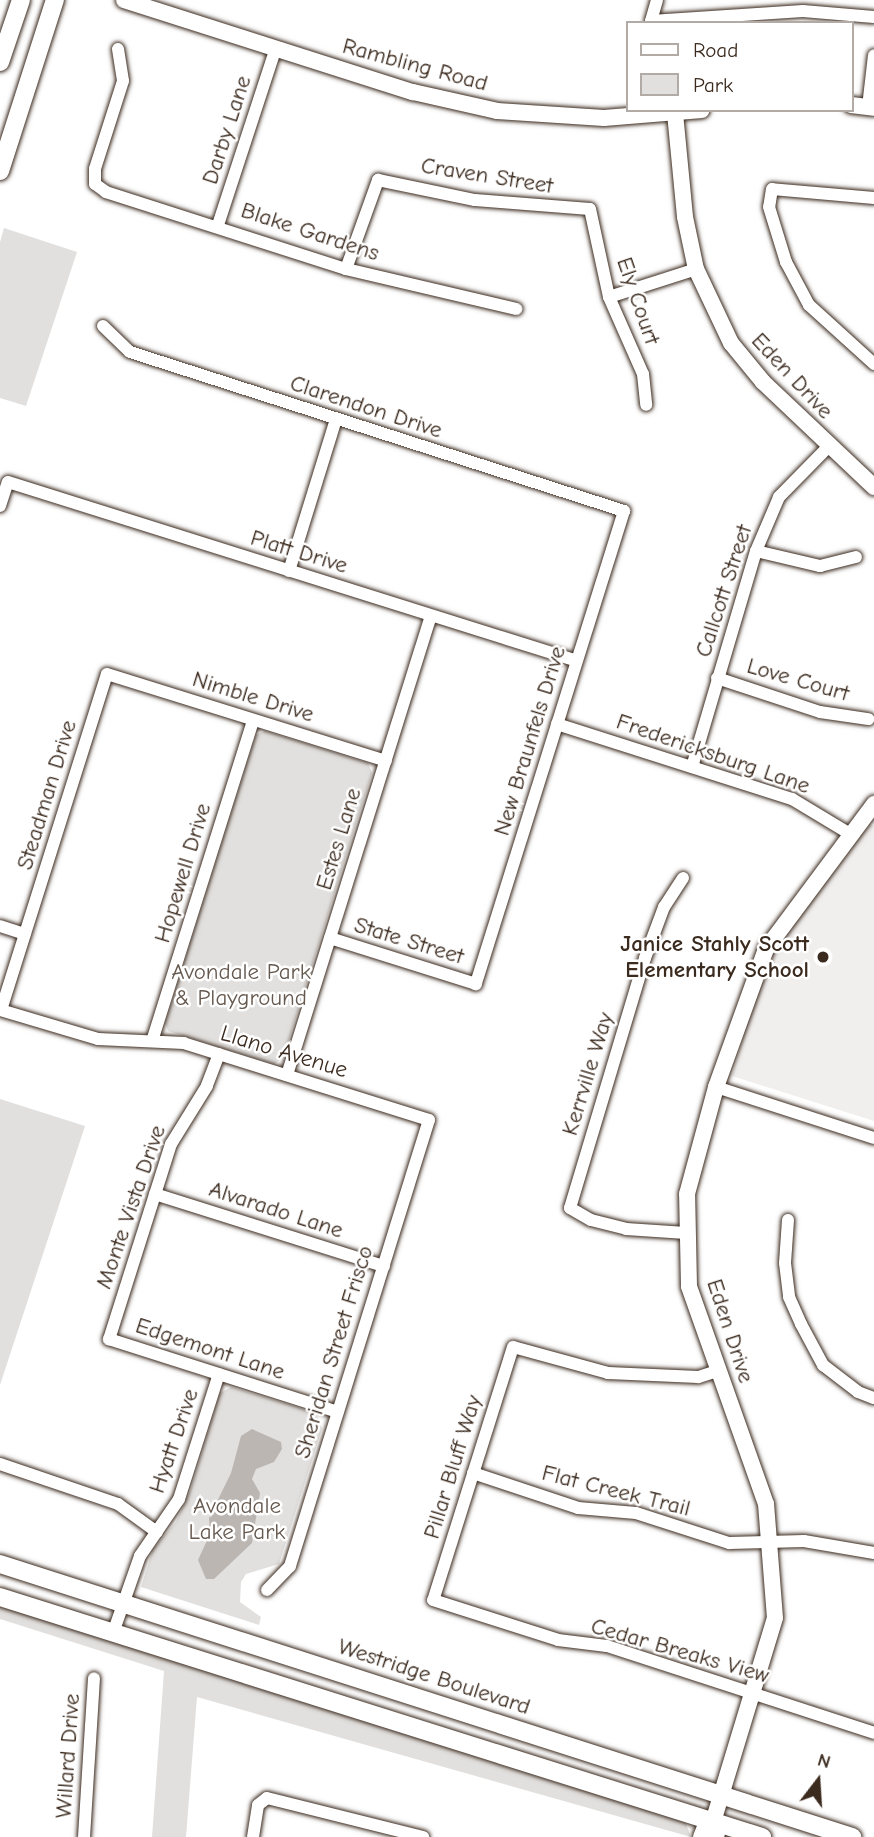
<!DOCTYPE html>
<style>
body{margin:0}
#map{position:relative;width:874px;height:1837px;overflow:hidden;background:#fff;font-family:"Comic Neue",sans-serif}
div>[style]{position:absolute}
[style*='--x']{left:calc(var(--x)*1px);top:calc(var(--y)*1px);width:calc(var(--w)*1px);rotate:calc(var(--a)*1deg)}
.built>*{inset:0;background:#f1efee}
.green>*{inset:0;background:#e2e0de}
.water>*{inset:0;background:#bcb6b3}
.roads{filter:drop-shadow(0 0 2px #3b2a1e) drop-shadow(0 0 2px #3b2a1e)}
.minor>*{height:12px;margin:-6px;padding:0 6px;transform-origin:6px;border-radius:6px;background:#fff}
.tertiary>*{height:16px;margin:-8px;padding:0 8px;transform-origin:8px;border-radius:8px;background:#fff}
.secondary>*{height:18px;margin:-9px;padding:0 9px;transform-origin:9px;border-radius:9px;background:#fff}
.dots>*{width:19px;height:19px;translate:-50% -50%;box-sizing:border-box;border:4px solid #fff;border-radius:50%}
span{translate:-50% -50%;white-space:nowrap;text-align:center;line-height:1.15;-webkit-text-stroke:5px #fff;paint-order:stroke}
.street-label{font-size:23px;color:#3b2a1e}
.poi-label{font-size:23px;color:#3b2a1e;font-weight:700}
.right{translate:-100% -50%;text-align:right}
.park-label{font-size:23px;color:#65584e}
.legend{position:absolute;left:626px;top:21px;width:228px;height:91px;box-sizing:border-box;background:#fff;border:2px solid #b1aaa5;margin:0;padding:9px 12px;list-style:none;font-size:21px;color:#3b2a1e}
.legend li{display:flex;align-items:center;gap:14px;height:35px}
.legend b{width:35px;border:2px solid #b1aaa5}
.north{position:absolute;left:783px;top:1746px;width:70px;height:70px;-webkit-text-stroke:5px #fff;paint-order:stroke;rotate:17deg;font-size:19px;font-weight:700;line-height:28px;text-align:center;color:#3b2a1e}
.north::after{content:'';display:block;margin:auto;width:24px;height:32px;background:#3b2a1e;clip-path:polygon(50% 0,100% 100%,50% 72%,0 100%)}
</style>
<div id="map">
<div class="built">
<i style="clip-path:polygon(868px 824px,874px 826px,874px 1121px,732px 1076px,761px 976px,781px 939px)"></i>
</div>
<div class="green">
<i style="clip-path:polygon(4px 228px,77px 252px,26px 406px,0 398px,0 242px)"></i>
<i style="clip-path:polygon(265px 731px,368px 763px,372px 773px,283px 1058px,274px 1064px,168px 1031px,165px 1023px,256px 735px)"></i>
<i style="clip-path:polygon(0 1099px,85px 1126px,0 1385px)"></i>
<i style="clip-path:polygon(231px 1387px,316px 1413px,322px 1429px,279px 1564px,246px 1574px,241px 1582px,240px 1602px,261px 1617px,259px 1625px,141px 1587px,153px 1549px,176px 1522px,191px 1489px,220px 1393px)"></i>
<i style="clip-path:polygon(0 1603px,685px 1821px,691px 1837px,197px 1697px,186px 1837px,152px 1837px,164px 1671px,0 1619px)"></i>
</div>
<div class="water">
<i style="clip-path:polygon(252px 1429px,281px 1442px,282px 1449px,274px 1462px,256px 1469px,252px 1479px,260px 1493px,252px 1543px,214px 1579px,206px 1579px,198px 1560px,210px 1534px,209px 1518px,231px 1473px,241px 1436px)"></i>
</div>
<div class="roads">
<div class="minor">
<i style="--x:657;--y:0;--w:22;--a:106"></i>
<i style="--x:651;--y:21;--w:152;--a:-3.8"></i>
<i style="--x:803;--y:11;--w:71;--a:4.8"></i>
<i style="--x:118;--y:49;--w:32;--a:81"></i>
<i style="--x:123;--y:81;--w:92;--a:107.7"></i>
<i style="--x:95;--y:169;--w:15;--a:90"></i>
<i style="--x:95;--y:184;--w:14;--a:36"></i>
<i style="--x:106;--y:192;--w:252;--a:17.8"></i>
<i style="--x:346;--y:269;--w:175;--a:13.2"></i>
<i style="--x:868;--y:107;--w:52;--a:-83.4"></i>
<i style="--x:874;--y:198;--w:102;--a:-175"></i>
<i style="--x:772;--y:189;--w:18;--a:99"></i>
<i style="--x:769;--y:207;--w:58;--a:72.8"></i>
<i style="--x:786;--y:262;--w:49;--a:61.9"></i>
<i style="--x:809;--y:305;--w:88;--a:42.2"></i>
<i style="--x:218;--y:225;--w:186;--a:-71.9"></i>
<i style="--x:346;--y:269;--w:95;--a:-70.2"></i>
<i style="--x:378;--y:180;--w:99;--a:11.7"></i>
<i style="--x:475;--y:200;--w:115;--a:4.5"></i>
<i style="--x:590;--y:209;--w:90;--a:77.8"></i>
<i style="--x:609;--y:297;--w:84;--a:66.2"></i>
<i style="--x:643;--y:374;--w:31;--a:84"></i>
<i style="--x:609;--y:297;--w:91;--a:-17.8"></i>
<i style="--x:103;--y:326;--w:37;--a:44"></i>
<i style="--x:130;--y:352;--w:519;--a:17.84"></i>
<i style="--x:624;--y:511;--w:496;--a:107.4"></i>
<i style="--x:476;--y:984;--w:153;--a:-162.5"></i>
<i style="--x:0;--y:506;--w:25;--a:-72"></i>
<i style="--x:8;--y:482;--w:596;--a:17.46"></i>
<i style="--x:756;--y:551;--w:66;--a:13.2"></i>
<i style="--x:820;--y:566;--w:37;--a:-14"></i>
<i style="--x:289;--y:571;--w:159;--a:-72.8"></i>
<i style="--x:717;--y:678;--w:108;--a:18.3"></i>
<i style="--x:820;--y:712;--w:49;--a:8.3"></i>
<i style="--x:557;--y:724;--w:247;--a:17.7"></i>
<i style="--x:792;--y:799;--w:68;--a:31.1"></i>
<i style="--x:692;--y:767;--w:225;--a:-73.5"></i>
<i style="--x:756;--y:551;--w:59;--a:-66.9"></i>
<i style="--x:779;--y:497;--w:70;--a:-45.6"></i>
<i style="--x:683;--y:878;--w:35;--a:123"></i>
<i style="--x:664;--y:907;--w:54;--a:110.4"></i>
<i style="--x:645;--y:958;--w:261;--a:106.7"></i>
<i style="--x:570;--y:1208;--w:24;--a:30"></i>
<i style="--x:591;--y:1220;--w:36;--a:14"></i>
<i style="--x:626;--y:1229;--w:60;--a:3.8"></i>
<i style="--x:0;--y:926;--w:26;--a:18"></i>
<i style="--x:153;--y:1038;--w:333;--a:-72.5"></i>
<i style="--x:219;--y:1054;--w:34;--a:111"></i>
<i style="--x:207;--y:1086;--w:68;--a:121.8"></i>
<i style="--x:171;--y:1144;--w:205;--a:107.6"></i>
<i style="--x:109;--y:1339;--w:240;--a:17.7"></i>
<i style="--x:287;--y:1075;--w:481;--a:-72.6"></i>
<i style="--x:716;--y:1087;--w:166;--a:17.9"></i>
<i style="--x:155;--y:1194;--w:240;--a:17.5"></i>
<i style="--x:788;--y:1220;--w:43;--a:94"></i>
<i style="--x:785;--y:1263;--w:34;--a:83"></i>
<i style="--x:789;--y:1297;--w:30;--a:66"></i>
<i style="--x:801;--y:1324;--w:47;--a:61.8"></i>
<i style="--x:823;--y:1365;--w:44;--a:37.6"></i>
<i style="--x:858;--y:1392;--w:17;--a:21"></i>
<i style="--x:717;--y:1371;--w:20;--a:162"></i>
<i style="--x:698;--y:1377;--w:90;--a:-177.5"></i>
<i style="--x:608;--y:1373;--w:98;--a:-164.7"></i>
<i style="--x:513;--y:1347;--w:265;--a:107.5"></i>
<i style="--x:433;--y:1600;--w:131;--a:17.7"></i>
<i style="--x:558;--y:1640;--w:49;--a:7"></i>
<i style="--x:607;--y:1646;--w:281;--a:18"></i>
<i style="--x:0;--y:1464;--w:125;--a:18.7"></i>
<i style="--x:118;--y:1504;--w:48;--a:35.7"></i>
<i style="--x:473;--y:1473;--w:111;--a:18.4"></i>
<i style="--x:578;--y:1508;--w:58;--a:4.9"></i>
<i style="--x:636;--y:1513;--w:98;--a:17.9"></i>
<i style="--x:729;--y:1543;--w:75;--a:-1.5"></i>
<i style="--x:804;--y:1541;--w:71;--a:9.7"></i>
<i style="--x:267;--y:1590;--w:33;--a:-46"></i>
<i style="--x:290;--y:1566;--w:467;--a:-72.7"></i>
<i style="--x:429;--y:1120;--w:257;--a:-162.6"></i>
<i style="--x:184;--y:1043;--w:86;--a:-177.3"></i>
<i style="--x:98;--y:1039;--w:101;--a:-163.4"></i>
<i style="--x:1;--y:1010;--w:352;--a:-72.5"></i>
<i style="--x:107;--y:674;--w:292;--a:17.3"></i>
<i style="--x:113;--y:1633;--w:82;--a:-70.7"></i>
<i style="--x:140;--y:1556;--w:69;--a:-55.6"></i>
<i style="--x:179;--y:1499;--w:131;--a:-72.3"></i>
<i style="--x:84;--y:1837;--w:159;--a:-86.4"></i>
<i style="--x:253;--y:1837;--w:32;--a:-81"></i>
<i style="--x:258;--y:1805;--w:11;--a:-38"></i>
<i style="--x:267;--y:1798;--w:161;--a:14"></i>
</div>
<div class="tertiary">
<i style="--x:124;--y:0;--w:303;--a:17.7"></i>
<i style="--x:413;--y:92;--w:86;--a:12.7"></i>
<i style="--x:497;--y:111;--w:107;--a:3.7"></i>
<i style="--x:604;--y:118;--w:98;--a:-4.7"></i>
<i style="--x:851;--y:105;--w:23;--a:7"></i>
<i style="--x:675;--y:113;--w:104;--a:84.5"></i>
<i style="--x:685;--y:217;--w:53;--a:78.1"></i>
<i style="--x:696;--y:269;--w:82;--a:64.7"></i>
<i style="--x:731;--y:343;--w:50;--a:50.6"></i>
<i style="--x:763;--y:382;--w:153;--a:43.4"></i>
<i style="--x:701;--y:1837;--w:11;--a:-68"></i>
<i style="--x:705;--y:1827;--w:9;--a:-32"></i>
<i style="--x:716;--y:1837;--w:8;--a:-76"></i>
<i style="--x:718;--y:1829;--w:9;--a:-126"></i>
<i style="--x:713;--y:1822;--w:213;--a:-73.1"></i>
<i style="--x:775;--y:1618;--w:114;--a:-94.5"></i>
<i style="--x:766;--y:1504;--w:231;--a:-109.5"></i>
<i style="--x:689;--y:1286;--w:92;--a:-91.2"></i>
<i style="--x:687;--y:1194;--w:111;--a:-74.8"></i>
<i style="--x:716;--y:1087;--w:147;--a:-70.1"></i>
<i style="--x:766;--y:949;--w:181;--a:-53.3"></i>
</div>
<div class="secondary">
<i style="--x:0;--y:62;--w:65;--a:-71.3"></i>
<i style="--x:0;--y:171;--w:180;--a:-72.2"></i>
<i style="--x:0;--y:1564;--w:895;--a:17.77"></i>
<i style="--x:0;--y:1597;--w:799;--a:17.48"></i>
</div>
</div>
<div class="dots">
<i style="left:823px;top:957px;background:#3b2a1e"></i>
</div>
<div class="street-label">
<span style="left:415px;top:65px;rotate:15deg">Rambling Road</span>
<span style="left:227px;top:130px;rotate:-72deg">Darby Lane</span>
<span style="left:487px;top:176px;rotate:9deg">Craven Street</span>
<span style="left:310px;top:232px;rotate:18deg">Blake Gardens</span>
<span style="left:638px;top:301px;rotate:71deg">Ely Court</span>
<span style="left:792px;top:376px;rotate:47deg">Eden Drive</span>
<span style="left:366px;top:407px;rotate:18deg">Clarendon Drive</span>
<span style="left:299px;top:552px;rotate:17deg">Platt Drive</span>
<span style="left:724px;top:591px;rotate:-72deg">Callcott Street</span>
<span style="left:798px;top:680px;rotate:16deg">Love Court</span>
<span style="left:253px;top:697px;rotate:17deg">Nimble Drive</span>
<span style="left:530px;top:741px;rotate:-73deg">New Braunfels Drive</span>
<span style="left:713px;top:754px;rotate:19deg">Fredericksburg Lane</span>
<span style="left:47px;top:795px;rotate:-73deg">Steadman Drive</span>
<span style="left:339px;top:839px;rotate:-73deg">Estes Lane</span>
<span style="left:183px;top:873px;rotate:-73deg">Hopewell Drive</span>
<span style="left:409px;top:941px;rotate:17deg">State Street</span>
<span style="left:284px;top:1052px;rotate:17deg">Llano Avenue</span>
<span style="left:588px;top:1074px;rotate:-73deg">Kerrville Way</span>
<span style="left:131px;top:1207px;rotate:-71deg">Monte Vista Drive</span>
<span style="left:276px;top:1210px;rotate:18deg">Alvarado Lane</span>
<span style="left:730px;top:1331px;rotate:72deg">Eden Drive</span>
<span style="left:210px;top:1349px;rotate:18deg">Edgemont Lane</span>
<span style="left:334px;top:1352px;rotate:-73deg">Sheridan Street Frisco</span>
<span style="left:174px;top:1441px;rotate:-71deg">Hyatt Drive</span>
<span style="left:453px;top:1467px;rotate:-73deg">Pillar Bluff Way</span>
<span style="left:616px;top:1491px;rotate:14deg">Flat Creek Trail</span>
<span style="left:680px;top:1651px;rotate:16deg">Cedar Breaks View</span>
<span style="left:434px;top:1677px;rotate:18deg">Westridge Boulevard</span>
<span style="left:68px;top:1756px;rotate:-86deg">Willard Drive</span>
</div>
<div class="poi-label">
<span class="right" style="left:809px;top:957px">Janice Stahly Scott<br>Elementary School</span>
</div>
<div class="park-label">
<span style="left:241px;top:985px">Avondale Park<br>&amp; Playground</span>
<span style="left:237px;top:1519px">Avondale<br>Lake Park</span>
</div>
<ul class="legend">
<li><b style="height:9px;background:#fff"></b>Road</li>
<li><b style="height:19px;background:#e2e0de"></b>Park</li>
</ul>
<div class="north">N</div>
</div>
